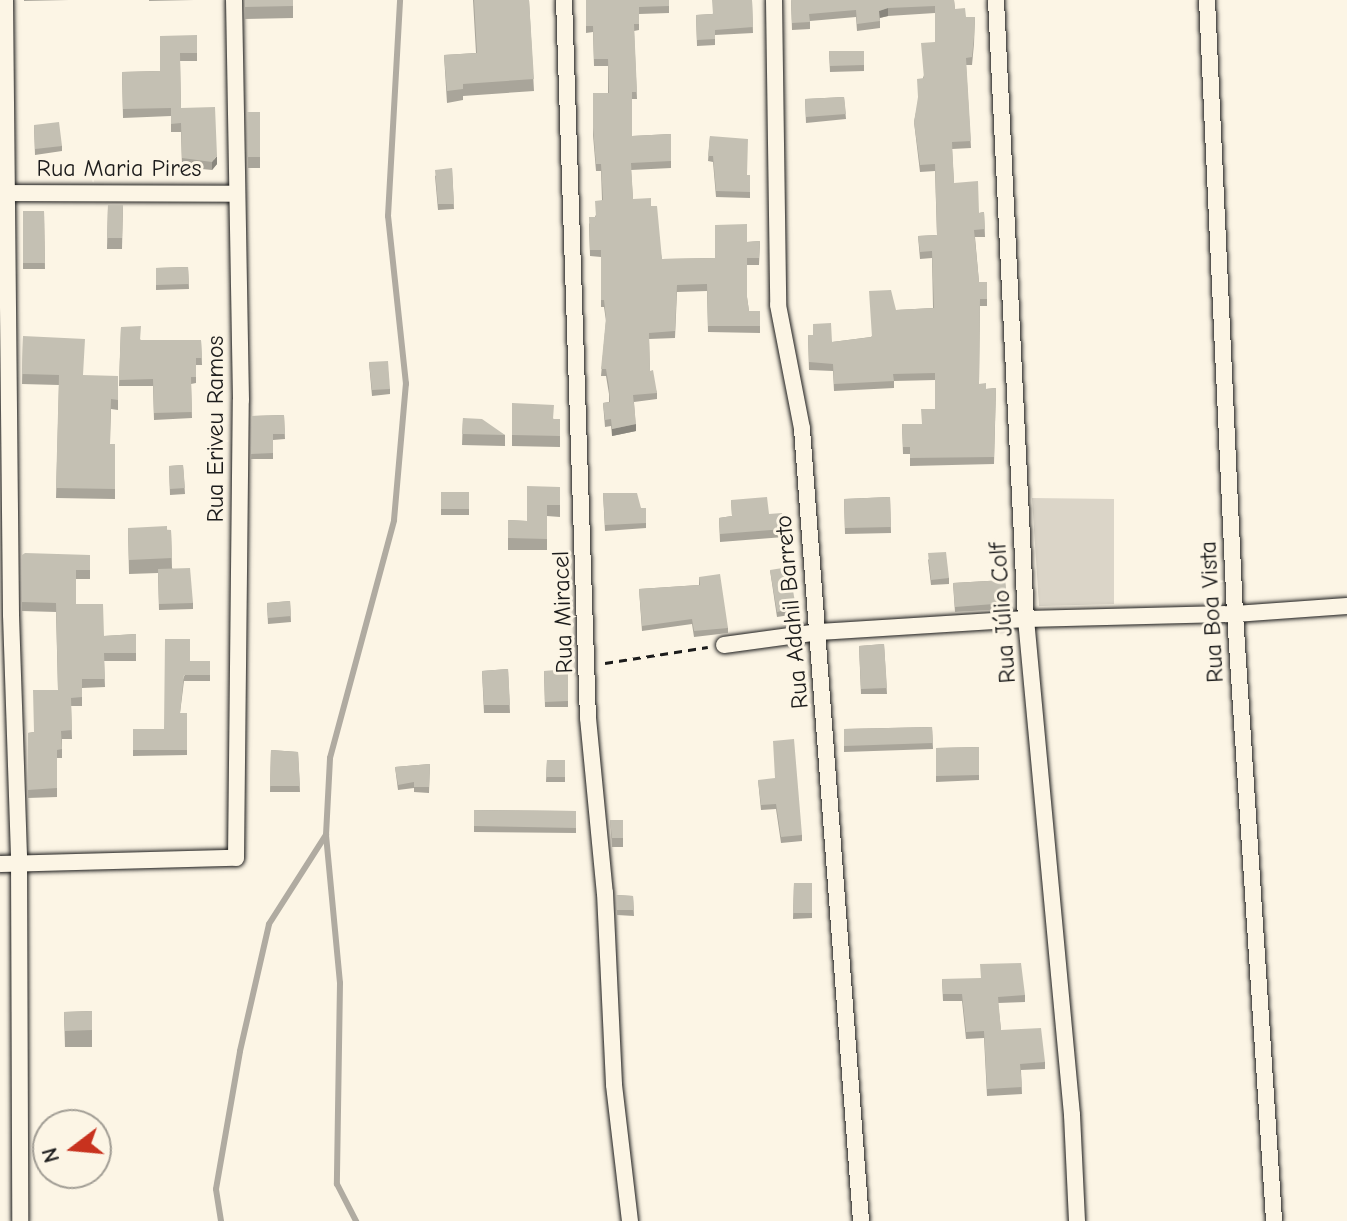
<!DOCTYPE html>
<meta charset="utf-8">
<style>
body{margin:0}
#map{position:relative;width:1347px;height:1221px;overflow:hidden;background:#fcf5e5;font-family:"Comic Neue",sans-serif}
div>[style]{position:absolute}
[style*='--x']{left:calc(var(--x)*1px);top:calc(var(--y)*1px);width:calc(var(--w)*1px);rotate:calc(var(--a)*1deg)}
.green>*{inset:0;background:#dbd5c8}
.stream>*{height:6px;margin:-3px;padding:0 3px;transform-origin:3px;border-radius:3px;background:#b0aba1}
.path>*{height:3px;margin-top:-1.5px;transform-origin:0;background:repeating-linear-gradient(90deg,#1c1c1c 0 8px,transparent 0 14px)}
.roads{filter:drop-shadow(0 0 2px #1c1c1c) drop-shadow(0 0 2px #1c1c1c)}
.minor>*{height:16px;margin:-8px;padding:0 8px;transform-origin:8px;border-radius:8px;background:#fcf5e5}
.wall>*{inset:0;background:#a9a59a}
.shaded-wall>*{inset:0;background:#89867d}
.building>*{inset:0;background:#c4c0b3}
span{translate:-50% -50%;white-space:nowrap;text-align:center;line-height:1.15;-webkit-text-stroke:6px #fcf5e5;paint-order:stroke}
.street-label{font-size:24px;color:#1c1c1c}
.north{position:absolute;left:32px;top:1109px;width:80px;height:80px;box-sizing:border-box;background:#fcf5e5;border:2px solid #a29e95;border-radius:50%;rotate:254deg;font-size:22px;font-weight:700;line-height:32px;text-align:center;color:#1c1c1c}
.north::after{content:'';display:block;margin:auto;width:28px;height:36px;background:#c8321e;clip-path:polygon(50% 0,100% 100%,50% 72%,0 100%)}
</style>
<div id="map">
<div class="green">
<i style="clip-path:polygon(1032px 498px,1114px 499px,1114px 604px,1039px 606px)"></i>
</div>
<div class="stream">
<i style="--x:326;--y:835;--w:149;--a:84.6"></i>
<i style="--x:340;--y:983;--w:201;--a:90.9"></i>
<i style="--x:337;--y:1184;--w:42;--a:62.8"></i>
<i style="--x:221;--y:1221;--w:32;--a:-99"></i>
<i style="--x:216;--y:1189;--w:140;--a:-80.1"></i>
<i style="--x:240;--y:1051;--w:130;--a:-77.1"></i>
<i style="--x:269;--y:924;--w:106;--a:-57.4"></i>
<i style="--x:326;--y:835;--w:77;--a:-87"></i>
<i style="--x:330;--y:758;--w:246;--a:-74.9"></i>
<i style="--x:394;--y:520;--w:137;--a:-85"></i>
<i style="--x:406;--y:384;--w:169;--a:-96.1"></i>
<i style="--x:388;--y:216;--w:216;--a:-86.8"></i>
</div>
<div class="path">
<i style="--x:605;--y:663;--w:104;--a:-8.8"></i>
</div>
<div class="roads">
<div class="minor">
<i style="--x:5;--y:0;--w:615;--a:89.44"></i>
<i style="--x:11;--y:615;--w:242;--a:88.1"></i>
<i style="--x:19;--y:857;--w:364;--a:89.8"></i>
<i style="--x:564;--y:0;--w:718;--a:88.09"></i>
<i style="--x:588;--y:718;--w:176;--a:84.5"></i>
<i style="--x:605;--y:893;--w:192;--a:87.3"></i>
<i style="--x:614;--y:1085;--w:137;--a:83.3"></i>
<i style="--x:774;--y:0;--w:305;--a:89.2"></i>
<i style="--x:778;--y:305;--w:126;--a:79"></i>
<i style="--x:802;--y:429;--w:794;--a:85.74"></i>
<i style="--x:996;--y:0;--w:620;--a:87.23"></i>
<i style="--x:1026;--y:619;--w:498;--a:84.7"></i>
<i style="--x:1072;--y:1115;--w:106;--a:87.3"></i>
<i style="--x:1207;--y:0;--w:615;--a:87.39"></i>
<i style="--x:1235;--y:614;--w:608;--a:86.32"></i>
<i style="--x:0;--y:193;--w:237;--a:0.2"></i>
<i style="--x:724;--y:645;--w:96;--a:-7.8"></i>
<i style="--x:819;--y:632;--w:207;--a:-3.6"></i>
<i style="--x:1026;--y:619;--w:209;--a:-1.4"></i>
<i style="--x:1235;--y:614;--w:112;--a:-4.1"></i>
<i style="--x:0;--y:864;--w:236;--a:-1.5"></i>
<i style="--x:236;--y:858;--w:458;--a:-89.4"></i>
<i style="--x:241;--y:400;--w:400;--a:-91"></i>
</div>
</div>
<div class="wall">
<i style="clip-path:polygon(24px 0,69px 0,24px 1px)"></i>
<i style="clip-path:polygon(149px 0,194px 0,149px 1px)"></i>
<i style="clip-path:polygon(244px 0,293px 0,293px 18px,245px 19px)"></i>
<i style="clip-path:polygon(473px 0,529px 0,534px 91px,463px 96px,463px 100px,447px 103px,444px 55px,476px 53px)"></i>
<i style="clip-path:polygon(586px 0,669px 0,669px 13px,639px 14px,639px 30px,634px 31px,637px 99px,632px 99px,632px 136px,671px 134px,671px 168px,631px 170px,633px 199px,651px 206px,662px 259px,715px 258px,747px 242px,760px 241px,759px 265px,747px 265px,747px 297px,749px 311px,760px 311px,760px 333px,708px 332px,707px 291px,677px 292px,675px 338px,649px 339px,650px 371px,657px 393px,657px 399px,634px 402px,636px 431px,612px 436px,611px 426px,605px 427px,603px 403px,609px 402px,609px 394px,606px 376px,601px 376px,606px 321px,604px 307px,601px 307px,601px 257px,590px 256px,589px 224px,595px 217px,602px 200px,601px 171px,596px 171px,593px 135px,593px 93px,608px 93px,608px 66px,594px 66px,593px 32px,586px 33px)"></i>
<i style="clip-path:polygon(752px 0,753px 33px,715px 35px,715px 45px,697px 46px,696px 15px,712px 14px)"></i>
<i style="clip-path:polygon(791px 0,954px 0,955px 9px,966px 17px,975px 17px,974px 44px,972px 65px,966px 65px,971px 148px,952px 149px,954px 183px,979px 213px,984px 212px,985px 237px,975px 237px,979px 282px,987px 299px,987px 306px,980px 306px,979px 384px,986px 389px,996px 388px,994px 464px,910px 466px,910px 454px,903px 454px,902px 424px,922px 424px,935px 409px,935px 380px,894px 381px,894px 388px,834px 391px,833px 371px,809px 370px,808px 335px,832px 342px,871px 337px,896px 310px,933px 308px,932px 258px,920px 259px,918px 236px,937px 235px,935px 171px,920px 172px,914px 122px,923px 78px,935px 42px,935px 13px,888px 16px,880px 18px,880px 28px,857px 31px,856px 17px,810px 21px,810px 29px,792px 30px)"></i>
<i style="clip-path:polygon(197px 35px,197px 61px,180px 61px,181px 108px,217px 164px,212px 170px,182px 167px,181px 132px,171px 132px,171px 116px,123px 118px,122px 72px,160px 71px)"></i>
<i style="clip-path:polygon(829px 51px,864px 51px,864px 71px,830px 72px)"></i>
<i style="clip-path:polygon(844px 97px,846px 119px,806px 123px,805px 99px)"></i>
<i style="clip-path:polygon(247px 112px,260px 112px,260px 168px,248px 168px)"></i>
<i style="clip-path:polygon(34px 125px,62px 146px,62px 151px,35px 155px)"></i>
<i style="clip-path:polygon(710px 136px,747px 175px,750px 175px,750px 198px,716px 197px,713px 162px,708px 161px)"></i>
<i style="clip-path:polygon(452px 168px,454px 209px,438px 210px,435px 176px)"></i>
<i style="clip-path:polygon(108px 205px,123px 205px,122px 249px,107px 249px)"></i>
<i style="clip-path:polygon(23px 211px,44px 211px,45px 269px,23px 269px)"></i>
<i style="clip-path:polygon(188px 267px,189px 289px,156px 290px,156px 268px)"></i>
<i style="clip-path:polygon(121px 327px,141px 340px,201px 340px,202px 365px,196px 365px,196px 383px,191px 384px,192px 418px,154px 420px,153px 386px,119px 386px)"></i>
<i style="clip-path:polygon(23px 336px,83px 376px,118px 376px,118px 410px,111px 409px,110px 444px,115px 444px,115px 499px,56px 498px,59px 385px,22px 384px)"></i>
<i style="clip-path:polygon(369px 362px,390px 389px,390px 394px,372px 396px)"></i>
<i style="clip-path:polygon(512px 403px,554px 419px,560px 419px,560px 447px,512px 446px)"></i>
<i style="clip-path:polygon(284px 415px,285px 439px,273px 440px,273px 459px,251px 459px,252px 416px)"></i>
<i style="clip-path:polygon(463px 418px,505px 435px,505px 446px,462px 445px)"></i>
<i style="clip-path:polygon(183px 465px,185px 494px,170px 495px,169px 466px)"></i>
<i style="clip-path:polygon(560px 487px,560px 517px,547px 516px,547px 550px,508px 550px,508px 520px,527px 521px)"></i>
<i style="clip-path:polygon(441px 492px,469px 492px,469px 515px,441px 515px)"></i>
<i style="clip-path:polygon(603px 493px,641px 508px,646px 508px,646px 528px,605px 531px)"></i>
<i style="clip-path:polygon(890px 497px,891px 533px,845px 534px,844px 499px)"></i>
<i style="clip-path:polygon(731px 500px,769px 514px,784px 529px,784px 537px,720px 542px,719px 518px,732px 516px)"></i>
<i style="clip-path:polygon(128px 528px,171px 530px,172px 568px,193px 603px,193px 609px,159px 610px,158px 573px,129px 574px)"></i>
<i style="clip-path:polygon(22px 555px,90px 555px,90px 579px,76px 579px,76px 604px,104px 636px,136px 634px,136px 661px,104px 661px,105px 687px,82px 688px,82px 706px,71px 706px,72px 739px,62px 739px,62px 758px,57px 758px,57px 797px,28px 798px,28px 733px,34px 732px,58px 690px,56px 612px,22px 611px)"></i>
<i style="clip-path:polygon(928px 559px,949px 578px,949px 584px,931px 585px)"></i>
<i style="clip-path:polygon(770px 570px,796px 608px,796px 614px,777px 617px)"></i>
<i style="clip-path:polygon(699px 577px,728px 628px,728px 633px,694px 637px,692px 624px,642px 631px,639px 589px,699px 585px)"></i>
<i style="clip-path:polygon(1005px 580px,1007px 609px,955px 612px,953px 583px)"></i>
<i style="clip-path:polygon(290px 601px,291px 622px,268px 624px,267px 603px)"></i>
<i style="clip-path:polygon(884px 644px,887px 694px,861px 694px,859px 646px)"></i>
<i style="clip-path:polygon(190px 661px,210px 661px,210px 681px,184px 681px,180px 713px,187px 713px,187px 755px,133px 756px,133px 729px,164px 729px)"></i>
<i style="clip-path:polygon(508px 669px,510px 713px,484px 713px,482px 671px)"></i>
<i style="clip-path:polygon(568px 670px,568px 707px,545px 707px,544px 671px)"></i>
<i style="clip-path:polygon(932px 727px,933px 749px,844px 752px,844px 729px)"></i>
<i style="clip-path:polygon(979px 747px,979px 780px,936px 782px,936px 748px)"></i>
<i style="clip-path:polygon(271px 750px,298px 752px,300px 792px,270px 792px)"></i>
<i style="clip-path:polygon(547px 760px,565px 760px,565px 782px,546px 782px)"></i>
<i style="clip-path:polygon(430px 764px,429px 793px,414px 792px,414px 788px,398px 790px,395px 767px)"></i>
<i style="clip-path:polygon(758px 780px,802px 835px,802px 841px,781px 843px,776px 809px,761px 810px)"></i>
<i style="clip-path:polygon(474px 810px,576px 811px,576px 833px,474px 832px)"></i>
<i style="clip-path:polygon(610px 820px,623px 820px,623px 847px,612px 847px)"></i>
<i style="clip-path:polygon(794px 883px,812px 883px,812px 918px,793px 919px)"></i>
<i style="clip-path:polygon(616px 895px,633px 896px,634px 916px,617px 915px)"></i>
<i style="clip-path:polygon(942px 979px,1025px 995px,1025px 1002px,998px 1003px,1001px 1030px,1045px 1062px,1045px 1069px,1021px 1070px,1022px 1094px,987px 1096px,984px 1038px,966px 1039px,962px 1001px,943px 1001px)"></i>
<i style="clip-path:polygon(92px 1011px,92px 1047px,65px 1047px,64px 1012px)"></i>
</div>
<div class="shaded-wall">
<i style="clip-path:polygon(888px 8px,888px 16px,879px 18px,879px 11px)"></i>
<i style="clip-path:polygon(217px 156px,217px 164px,212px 170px,212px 162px)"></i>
<i style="clip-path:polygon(636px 424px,636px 431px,612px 436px,612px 429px)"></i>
</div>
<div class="building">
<i style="clip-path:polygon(245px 0,293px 0,293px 6px,245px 7px)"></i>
<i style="clip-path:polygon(474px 0,529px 0,534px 79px,463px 84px,463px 89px,447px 91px,444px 55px,477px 53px)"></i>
<i style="clip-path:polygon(586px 0,669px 0,669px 6px,639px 7px,639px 24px,634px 24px,637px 92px,632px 92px,632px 136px,671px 134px,671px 161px,631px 163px,633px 199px,651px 198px,651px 206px,657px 206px,662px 259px,715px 258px,715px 225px,747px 224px,747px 242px,760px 241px,759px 258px,747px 258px,747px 297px,749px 311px,760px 311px,760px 326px,708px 326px,707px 284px,677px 285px,675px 331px,649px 333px,650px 371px,653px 370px,657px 393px,633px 395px,636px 424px,612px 429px,611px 419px,605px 420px,603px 403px,610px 402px,609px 387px,606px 369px,601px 369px,606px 318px,604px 300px,601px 300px,601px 250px,590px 250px,589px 217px,596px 217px,595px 201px,603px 200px,601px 164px,596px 164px,593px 128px,593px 93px,609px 93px,608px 59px,594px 59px,593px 26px,586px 26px)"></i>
<i style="clip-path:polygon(712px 0,752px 0,753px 27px,715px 30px,715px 39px,697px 40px,696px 15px,713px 14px)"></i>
<i style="clip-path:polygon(791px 0,954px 0,955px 9px,965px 8px,966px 17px,975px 17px,974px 37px,972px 57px,966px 58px,971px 141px,952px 142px,954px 183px,978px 181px,979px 213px,984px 212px,985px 229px,974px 230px,979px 282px,987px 282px,987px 299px,980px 299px,979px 384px,986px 383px,986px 389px,996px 388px,994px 457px,910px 458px,910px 447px,903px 447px,902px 424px,922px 424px,921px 409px,935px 409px,935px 373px,893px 374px,894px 381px,834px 384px,833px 364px,809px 362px,808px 335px,813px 335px,813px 324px,831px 323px,832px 342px,872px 337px,869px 291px,891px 290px,896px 310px,934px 308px,932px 251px,920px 252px,918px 236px,937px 235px,935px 164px,920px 165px,914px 122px,918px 97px,917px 79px,924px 78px,921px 43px,935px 42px,935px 6px,888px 8px,879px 11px,880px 21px,857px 24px,856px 10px,809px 14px,810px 22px,792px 23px)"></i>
<i style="clip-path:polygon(197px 35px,197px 53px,180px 53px,181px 108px,215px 107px,217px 156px,212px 162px,182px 158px,181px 123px,171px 124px,171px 108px,123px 109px,122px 72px,160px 71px,160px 36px)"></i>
<i style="clip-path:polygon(829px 51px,864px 51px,864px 65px,830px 66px)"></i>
<i style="clip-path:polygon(844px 97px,846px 114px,806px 117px,805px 99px)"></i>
<i style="clip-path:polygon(247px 112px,260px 112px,260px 157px,248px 157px)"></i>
<i style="clip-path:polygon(59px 122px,62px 146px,35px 149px,34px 125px)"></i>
<i style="clip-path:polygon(710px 136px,748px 139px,747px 175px,750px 175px,750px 192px,716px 191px,713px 156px,708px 156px)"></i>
<i style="clip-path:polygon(452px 168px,454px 204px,438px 204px,435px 170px)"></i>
<i style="clip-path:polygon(108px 205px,123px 205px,122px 238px,107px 238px)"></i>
<i style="clip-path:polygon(23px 211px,44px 211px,45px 263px,23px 263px)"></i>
<i style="clip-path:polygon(188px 267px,189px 284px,156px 285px,156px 268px)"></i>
<i style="clip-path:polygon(141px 326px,140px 340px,201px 340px,202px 358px,196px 358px,196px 377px,191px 377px,192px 412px,154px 413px,153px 379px,119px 380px,121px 327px)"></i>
<i style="clip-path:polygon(23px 336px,85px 339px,83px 375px,118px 376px,118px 400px,111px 399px,110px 432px,110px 444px,115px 444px,115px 489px,56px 488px,59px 375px,22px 374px)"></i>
<i style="clip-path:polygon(388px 361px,390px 389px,372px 390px,369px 362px)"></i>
<i style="clip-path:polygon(512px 403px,554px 405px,553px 419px,560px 419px,560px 436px,512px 435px)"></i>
<i style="clip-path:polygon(284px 415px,285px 434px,273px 434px,273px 453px,251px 454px,252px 416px)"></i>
<i style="clip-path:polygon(463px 418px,482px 419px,505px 435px,462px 434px)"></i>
<i style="clip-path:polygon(183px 465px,185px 488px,170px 489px,169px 466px)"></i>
<i style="clip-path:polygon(527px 486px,560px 487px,560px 505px,547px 505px,547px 539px,508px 538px,508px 520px,527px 521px)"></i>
<i style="clip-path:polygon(441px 492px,469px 492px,469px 509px,441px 509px)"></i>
<i style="clip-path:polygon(603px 493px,637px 493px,641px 508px,646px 508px,646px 523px,605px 525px)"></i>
<i style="clip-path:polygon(767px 497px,769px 514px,782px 513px,784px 529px,720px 534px,719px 518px,732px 516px,731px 500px)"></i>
<i style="clip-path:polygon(890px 497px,891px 527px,845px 528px,844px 499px)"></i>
<i style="clip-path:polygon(167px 526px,167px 530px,171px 530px,172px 558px,129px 560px,128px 528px)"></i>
<i style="clip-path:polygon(946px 552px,949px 578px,931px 580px,928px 553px)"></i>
<i style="clip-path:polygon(25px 553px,90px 555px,90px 570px,76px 570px,76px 604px,103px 604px,104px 636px,136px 634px,136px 653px,104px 653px,105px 679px,82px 679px,82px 697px,71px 698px,72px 730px,61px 731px,62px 749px,57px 750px,57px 788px,28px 790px,28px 733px,34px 732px,33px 690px,58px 690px,56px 603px,22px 602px,22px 555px)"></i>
<i style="clip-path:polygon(789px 567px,796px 608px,777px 612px,770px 570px)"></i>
<i style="clip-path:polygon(190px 568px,193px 603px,159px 604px,158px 569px)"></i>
<i style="clip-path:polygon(720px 574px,728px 628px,694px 631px,692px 619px,642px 626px,639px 589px,700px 585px,699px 577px)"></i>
<i style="clip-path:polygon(1005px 580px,1007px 603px,955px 607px,953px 583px)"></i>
<i style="clip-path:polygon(290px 601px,291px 616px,268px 618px,267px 603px)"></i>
<i style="clip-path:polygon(165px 639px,190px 639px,190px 661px,210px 661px,210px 675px,184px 675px,180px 713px,187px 713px,187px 750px,133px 750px,133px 729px,164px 729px)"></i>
<i style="clip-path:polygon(884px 644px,887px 688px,861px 689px,859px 646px)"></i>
<i style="clip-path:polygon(508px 669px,510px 705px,484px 705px,482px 671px)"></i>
<i style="clip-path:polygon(568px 670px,568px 701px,545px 702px,544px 671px)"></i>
<i style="clip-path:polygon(932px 727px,933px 743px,844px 746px,844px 729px)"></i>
<i style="clip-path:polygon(794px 739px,802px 835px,781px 837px,776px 804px,761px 805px,758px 780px,775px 778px,773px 741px)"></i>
<i style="clip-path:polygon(979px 747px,979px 775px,936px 776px,936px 748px)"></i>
<i style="clip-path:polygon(271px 750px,298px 752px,300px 786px,270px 786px)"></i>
<i style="clip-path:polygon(547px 760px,565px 760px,565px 777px,546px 777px)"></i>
<i style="clip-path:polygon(430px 764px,429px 787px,414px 787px,414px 782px,398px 785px,395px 767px)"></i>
<i style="clip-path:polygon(474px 810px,576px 811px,576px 828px,474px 826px)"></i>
<i style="clip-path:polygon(610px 820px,623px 820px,623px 838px,612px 838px)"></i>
<i style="clip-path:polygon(794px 883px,812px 883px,812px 913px,793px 913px)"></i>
<i style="clip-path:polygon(616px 895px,633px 896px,634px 910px,617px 910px)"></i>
<i style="clip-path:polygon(1021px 963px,1025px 995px,998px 997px,1001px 1030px,1041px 1028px,1045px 1062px,1020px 1064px,1022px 1087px,987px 1089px,984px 1031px,966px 1032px,962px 994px,943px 994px,942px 979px,981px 978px,980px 964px)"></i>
<i style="clip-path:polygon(92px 1011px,92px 1030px,65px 1031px,64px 1012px)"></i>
</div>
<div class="street-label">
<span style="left:119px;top:169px">Rua Maria Pires</span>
<span style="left:216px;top:429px;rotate:-90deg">Rua Eriveu Ramos</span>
<span style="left:563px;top:612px;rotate:-92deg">Rua Miracel</span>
<span style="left:792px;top:612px;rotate:-95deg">Rua Adahil Barreto</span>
<span style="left:1212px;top:612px;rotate:-93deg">Rua Boa Vista</span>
<span style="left:1003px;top:613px;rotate:-94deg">Rua Júlio Colf</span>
</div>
<div class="north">N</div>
</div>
